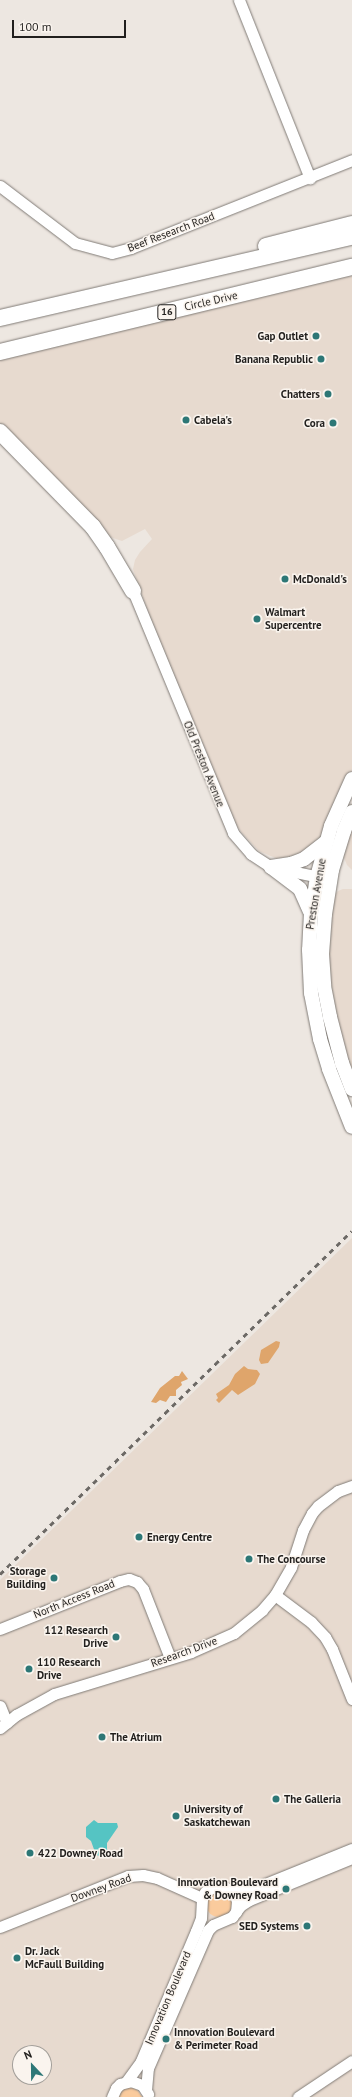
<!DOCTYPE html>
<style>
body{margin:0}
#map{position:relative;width:352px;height:2097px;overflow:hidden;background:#ede7e1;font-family:"PT Sans",sans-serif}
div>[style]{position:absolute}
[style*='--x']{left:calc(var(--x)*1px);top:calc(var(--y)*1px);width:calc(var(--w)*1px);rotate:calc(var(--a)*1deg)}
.built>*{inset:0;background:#e7dacf}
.green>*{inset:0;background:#facb9d}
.round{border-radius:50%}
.forest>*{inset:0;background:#dfa56b}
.water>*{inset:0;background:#55c4c3}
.roads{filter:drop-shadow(0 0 1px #807b76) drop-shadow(0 0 1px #807b76)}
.minor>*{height:11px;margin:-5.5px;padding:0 5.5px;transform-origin:5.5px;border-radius:5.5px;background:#fff}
.major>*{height:14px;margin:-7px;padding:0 7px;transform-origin:7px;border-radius:7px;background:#fff}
.highway>*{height:16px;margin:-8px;padding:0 8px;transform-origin:8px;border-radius:8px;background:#fff}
.rail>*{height:2.5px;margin-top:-1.25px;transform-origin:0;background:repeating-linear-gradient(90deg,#6c6965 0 5px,transparent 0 10px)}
.dots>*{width:11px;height:11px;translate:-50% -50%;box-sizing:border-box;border:2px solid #faf4ee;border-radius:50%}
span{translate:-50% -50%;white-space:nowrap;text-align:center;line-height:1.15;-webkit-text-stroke:3px #faf4ee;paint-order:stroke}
.shield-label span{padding:1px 3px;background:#faf4ee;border:1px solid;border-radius:3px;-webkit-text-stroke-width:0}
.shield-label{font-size:10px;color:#211f1d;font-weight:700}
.street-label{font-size:11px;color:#211f1d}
.poi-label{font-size:11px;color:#211f1d;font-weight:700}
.right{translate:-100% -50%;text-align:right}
.left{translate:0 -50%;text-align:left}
.north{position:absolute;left:12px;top:2045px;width:40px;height:40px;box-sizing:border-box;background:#faf4ee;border:1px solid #a39f9a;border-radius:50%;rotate:338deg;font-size:11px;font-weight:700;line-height:16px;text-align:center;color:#211f1d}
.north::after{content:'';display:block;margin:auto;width:14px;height:18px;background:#2d7776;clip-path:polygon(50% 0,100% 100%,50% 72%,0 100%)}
.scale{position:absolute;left:12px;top:20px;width:114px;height:18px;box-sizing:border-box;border:2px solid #211f1d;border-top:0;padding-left:5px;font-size:12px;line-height:14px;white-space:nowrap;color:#211f1d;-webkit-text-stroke:3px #faf4ee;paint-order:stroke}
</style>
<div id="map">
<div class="built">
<i style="clip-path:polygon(352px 276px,352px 770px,319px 842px,308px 853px,280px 860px,259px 851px,242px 833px,232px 819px,152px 623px,133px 569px,135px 560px,140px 552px,152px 539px,145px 529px,122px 541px,110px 537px,0 428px,0 356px,314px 283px)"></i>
<i style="clip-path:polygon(352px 820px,352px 870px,347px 865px,343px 855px)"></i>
<i style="clip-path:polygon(343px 889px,352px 889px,352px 1079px,340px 1039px,327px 970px,334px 895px,338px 891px)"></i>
<i style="clip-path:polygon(evenodd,352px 1238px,352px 2097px,0 2097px,0 1580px,352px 1238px,20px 2053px,44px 2053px,44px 2077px,20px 2077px,20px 2053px)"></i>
</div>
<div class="green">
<i class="round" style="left:206px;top:1891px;width:26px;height:26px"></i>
<i style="clip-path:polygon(130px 2087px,137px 2090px,142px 2097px,119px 2097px,122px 2090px)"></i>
</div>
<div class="forest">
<i style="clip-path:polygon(276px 1341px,280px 1342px,279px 1347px,268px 1363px,261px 1364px,259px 1360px,261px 1350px)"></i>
<i style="clip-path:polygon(244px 1366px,248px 1369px,257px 1370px,260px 1374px,255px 1384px,238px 1395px,232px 1390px,219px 1403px,216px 1400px,218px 1398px,216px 1394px,229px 1385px,235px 1374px)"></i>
<i style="clip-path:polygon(182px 1371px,188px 1379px,181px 1382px,182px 1385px,176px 1390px,176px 1396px,170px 1396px,166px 1402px,160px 1400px,156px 1403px,151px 1402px,160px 1388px,175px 1376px,179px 1376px)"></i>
</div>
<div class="water">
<i style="clip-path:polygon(94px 1820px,98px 1823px,117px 1823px,118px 1827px,107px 1843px,107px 1849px,111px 1856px,107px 1858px,96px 1855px,91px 1841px,86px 1837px,86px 1827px)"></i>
</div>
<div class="roads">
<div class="minor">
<i style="--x:239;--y:0;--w:192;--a:68.3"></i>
<i style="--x:0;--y:186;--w:94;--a:37.2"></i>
<i style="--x:75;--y:243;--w:38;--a:15"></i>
<i style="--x:112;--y:253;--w:20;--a:-15"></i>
<i style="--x:131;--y:248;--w:238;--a:-21.7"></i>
<i style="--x:133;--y:591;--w:262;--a:67.5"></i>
<i style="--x:233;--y:833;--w:28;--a:49"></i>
<i style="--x:251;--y:854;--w:24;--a:33"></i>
<i style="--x:271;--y:867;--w:54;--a:11.7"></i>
<i style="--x:275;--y:1595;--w:45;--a:36.9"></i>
<i style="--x:311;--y:1622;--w:21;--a:47"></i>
<i style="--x:325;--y:1637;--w:14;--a:60"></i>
<i style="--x:332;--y:1649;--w:54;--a:68.2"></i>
<i style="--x:0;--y:1629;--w:129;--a:-21.8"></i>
<i style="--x:120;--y:1581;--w:9;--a:-13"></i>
<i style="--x:129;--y:1579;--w:9;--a:21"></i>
<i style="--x:137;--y:1582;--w:9;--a:49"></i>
<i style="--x:143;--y:1589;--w:74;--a:68.6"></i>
<i style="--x:0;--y:1706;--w:18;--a:68"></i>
<i style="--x:0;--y:1728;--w:21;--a:-39"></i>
<i style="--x:16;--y:1715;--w:43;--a:-28.9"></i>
<i style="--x:54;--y:1694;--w:143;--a:-17"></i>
<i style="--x:191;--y:1652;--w:47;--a:-23.8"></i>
<i style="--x:234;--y:1633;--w:36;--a:-39"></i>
<i style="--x:262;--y:1610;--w:20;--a:-49"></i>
<i style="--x:275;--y:1595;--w:32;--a:-60"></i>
<i style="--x:291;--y:1567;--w:39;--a:-72"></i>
<i style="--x:303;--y:1530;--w:19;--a:-62"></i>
<i style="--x:312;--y:1513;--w:9;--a:-49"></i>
<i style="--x:318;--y:1506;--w:25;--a:-37"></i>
<i style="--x:338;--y:1491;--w:15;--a:-20"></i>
<i style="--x:231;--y:1891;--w:19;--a:-3"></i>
<i style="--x:250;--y:1890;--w:110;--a:-21.9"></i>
<i style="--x:0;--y:1927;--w:138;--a:-21.7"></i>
<i style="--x:128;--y:1876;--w:15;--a:-4"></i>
<i style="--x:143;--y:1875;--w:14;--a:12"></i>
<i style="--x:157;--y:1878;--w:49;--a:24"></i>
<i style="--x:126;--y:2082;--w:26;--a:-54"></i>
<i style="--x:141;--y:2061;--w:141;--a:-67.1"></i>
<i style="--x:196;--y:1931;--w:14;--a:-69"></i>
<i style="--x:201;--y:1918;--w:20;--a:-87"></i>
<i style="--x:202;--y:1898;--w:7;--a:-63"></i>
<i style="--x:205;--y:1892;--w:12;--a:-31"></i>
<i style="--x:215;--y:1886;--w:11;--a:10"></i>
<i style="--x:226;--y:1888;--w:11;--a:38"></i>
<i style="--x:235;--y:1895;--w:6;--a:72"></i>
<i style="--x:237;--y:1901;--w:11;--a:95"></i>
<i style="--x:146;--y:2090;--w:22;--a:-85"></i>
<i style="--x:148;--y:2068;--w:150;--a:-66.5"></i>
<i style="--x:208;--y:1930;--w:7;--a:-45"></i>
<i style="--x:213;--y:1925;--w:21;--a:-23"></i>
<i style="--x:232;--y:1917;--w:14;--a:-54"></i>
<i style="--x:240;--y:1906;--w:11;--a:-34"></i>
<i style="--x:249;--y:1900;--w:111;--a:-22.2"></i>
<i style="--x:112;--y:2097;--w:10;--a:-66"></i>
<i style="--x:116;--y:2088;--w:6;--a:-45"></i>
<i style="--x:120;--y:2084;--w:11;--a:-15"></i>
<i style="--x:131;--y:2081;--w:12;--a:20"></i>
<i style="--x:142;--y:2085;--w:11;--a:56"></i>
<i style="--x:298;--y:2097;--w:65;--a:-33.7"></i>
</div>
<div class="major">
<i style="--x:352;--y:779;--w:51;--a:114.1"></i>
<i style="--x:331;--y:826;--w:53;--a:105.4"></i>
<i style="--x:317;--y:877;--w:36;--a:99"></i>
<i style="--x:311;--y:913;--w:37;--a:93"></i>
<i style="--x:309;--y:950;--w:43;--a:87.3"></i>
<i style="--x:311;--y:993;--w:47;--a:78.9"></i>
<i style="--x:320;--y:1039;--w:31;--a:73"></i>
<i style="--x:329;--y:1069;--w:62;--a:68.4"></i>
<i style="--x:352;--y:812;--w:21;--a:113"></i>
<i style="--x:344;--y:831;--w:41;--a:107.1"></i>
<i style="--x:332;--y:870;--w:45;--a:99"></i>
<i style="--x:325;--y:914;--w:40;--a:94.3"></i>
<i style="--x:322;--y:954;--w:32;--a:86"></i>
<i style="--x:324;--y:986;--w:32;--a:79"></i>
<i style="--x:330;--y:1017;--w:48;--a:75.4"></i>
<i style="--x:342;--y:1063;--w:28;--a:69"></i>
<i style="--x:271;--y:867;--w:36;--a:37"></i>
<i style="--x:300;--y:889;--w:24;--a:66"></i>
<i style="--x:271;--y:867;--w:20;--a:-9"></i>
<i style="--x:291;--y:864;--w:14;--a:-21"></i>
<i style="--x:304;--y:859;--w:29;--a:-38"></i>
</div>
<div class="highway">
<i style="--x:266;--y:246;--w:89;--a:-14.3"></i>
<i style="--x:0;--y:318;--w:361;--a:-13"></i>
<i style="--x:0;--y:352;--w:362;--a:-13.6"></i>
<i style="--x:0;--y:432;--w:133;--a:45.6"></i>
<i style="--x:93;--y:527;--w:24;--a:55"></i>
<i style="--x:107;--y:547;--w:51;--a:59.4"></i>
</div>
</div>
<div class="rail">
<i style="--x:0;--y:1574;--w:491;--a:-44.3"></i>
</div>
<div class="dots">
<i style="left:316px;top:336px;background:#2d7776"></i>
<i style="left:321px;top:359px;background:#2d7776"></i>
<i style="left:328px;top:394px;background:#2d7776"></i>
<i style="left:186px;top:420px;background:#2d7776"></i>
<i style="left:333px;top:423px;background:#2d7776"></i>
<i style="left:285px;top:579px;background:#2d7776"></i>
<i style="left:257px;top:619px;background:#2d7776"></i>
<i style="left:139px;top:1537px;background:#2d7776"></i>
<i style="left:249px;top:1559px;background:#2d7776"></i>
<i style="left:54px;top:1578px;background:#2d7776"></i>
<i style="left:116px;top:1637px;background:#2d7776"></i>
<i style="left:29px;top:1669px;background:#2d7776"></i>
<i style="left:102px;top:1737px;background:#2d7776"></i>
<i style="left:276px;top:1799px;background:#2d7776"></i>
<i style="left:176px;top:1816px;background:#2d7776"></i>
<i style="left:30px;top:1853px;background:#2d7776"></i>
<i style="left:286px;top:1889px;background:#2d7776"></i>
<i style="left:307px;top:1926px;background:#2d7776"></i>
<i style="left:17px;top:1958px;background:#2d7776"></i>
<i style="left:166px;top:2039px;background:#2d7776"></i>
</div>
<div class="shield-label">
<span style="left:167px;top:312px">16</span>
</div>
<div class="street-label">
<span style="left:171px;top:232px;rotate:-21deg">Beef Research Road</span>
<span style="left:211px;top:301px;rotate:-13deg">Circle Drive</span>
<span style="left:204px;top:764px;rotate:68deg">Old Preston Avenue</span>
<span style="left:316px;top:894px;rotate:-80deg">Preston Avenue</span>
<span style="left:74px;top:1599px;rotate:-22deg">North Access Road</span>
<span style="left:184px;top:1652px;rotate:-20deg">Research Drive</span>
<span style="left:101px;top:1888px;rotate:-20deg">Downey Road</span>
<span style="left:168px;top:1998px;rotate:-67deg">Innovation Boulevard</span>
</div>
<div class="poi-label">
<span class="right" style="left:308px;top:336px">Gap Outlet</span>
<span class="right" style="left:313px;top:359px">Banana Republic</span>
<span class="right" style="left:320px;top:394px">Chatters</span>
<span class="left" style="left:194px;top:420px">Cabela's</span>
<span class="right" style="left:325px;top:423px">Cora</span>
<span class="left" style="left:293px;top:579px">McDonald's</span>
<span class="left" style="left:265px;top:619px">Walmart<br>Supercentre</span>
<span class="left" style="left:147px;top:1537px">Energy Centre</span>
<span class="left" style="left:257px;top:1559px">The Concourse</span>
<span class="right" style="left:46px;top:1578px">Storage<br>Building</span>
<span class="right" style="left:108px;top:1637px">112 Research<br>Drive</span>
<span class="left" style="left:37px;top:1669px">110 Research<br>Drive</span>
<span class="left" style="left:110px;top:1737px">The Atrium</span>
<span class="left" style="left:284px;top:1799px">The Galleria</span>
<span class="left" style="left:184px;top:1816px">University of<br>Saskatchewan</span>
<span class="left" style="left:38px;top:1853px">422 Downey Road</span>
<span class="right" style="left:278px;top:1889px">Innovation Boulevard<br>&amp; Downey Road</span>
<span class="right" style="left:299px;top:1926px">SED Systems</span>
<span class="left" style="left:25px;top:1958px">Dr. Jack<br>McFaull Building</span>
<span class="left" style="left:174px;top:2039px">Innovation Boulevard<br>&amp; Perimeter Road</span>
</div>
<div class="north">N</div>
<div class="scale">100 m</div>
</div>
